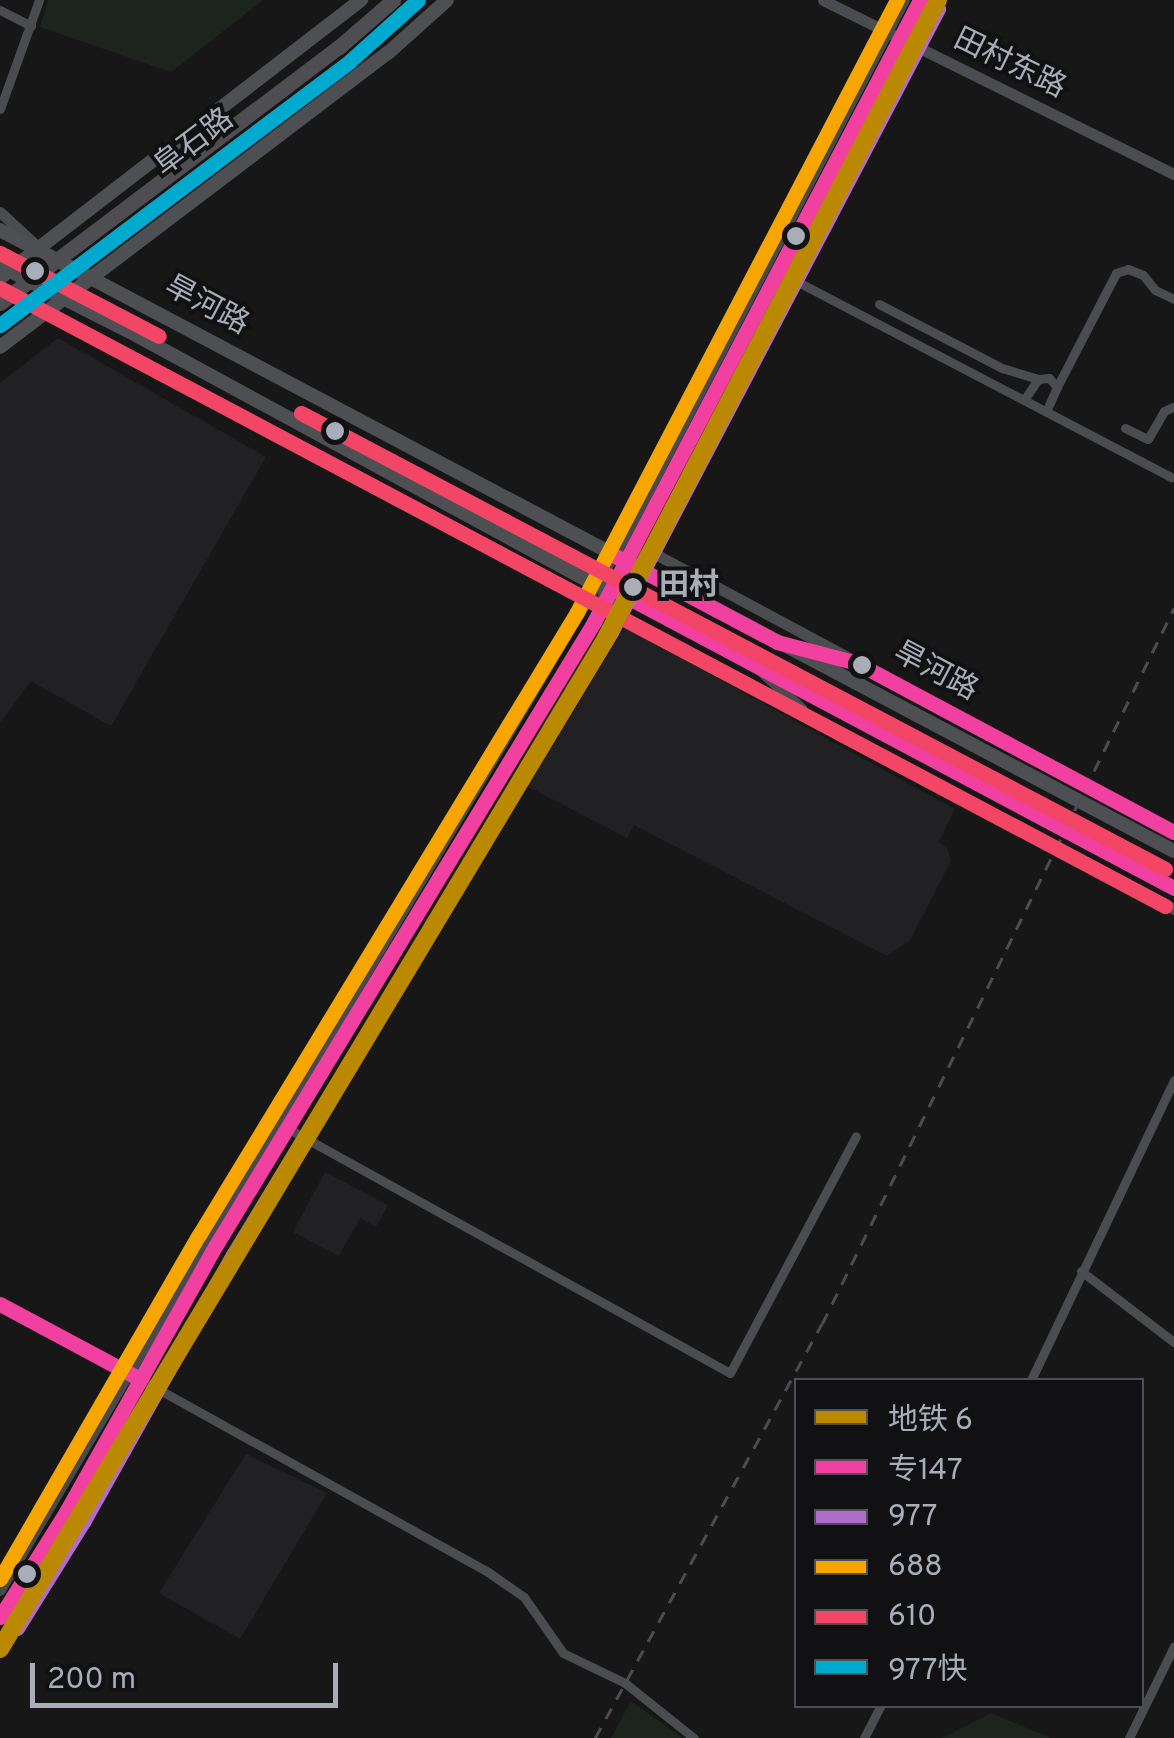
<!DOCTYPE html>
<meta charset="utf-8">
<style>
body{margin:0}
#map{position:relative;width:1174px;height:1738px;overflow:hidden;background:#171717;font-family:Overpass,"Noto Sans SC",sans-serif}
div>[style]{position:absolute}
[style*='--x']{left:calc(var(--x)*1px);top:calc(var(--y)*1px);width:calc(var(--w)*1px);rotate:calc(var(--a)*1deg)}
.built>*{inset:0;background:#212123}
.green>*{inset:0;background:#1d241e}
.minor>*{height:9px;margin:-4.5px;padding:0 4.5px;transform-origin:4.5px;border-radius:4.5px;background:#4b4c50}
.tertiary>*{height:11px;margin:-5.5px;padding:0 5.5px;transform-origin:5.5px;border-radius:5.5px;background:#4b4c50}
.secondary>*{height:12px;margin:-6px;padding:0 6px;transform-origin:6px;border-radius:6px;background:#4a4a4e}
.primary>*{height:14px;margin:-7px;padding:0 7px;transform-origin:7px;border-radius:7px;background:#4d4f52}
.rail>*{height:2.5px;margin-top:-1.25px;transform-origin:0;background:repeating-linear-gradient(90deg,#4b4c4f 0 12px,transparent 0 22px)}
.trunk-bridge>*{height:15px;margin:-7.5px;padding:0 7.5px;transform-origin:7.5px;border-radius:7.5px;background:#4e4e52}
.bus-1>*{height:15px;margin:-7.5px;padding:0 7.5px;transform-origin:7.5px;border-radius:7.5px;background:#f240a1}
.bus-2>*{height:15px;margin:-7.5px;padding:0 7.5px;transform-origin:7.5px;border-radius:7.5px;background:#b06ccc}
.bus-3>*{height:15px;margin:-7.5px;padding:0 7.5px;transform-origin:7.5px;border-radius:7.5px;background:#f7a600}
.bus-4>*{height:15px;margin:-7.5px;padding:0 7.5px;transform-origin:7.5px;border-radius:7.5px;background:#f34667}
.bus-5>*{height:15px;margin:-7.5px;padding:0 7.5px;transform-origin:7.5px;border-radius:7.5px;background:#00a9ce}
.metro-1>*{height:18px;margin:-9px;padding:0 9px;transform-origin:9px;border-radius:9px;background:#bb8900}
.dots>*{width:28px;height:28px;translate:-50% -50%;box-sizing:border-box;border:5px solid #111113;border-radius:50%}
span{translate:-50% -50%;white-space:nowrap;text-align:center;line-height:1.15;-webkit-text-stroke:8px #111113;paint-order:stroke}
.street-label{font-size:30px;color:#a8adb8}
.stop-label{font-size:30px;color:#a8adb8;font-weight:700}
.left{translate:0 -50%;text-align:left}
.legend{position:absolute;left:794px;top:1378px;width:350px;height:330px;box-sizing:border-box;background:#111113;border:2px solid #4d4f55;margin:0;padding:12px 18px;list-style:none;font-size:30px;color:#a8adb8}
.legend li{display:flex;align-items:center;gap:20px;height:50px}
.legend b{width:50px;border:2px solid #4d4f55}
.scale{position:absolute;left:30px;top:1663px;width:308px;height:45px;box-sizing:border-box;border:5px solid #a8adb8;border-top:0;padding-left:12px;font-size:30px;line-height:35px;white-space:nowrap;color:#a8adb8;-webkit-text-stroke:8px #111113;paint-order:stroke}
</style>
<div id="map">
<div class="built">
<i style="clip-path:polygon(58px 338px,266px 457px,111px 726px,31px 681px,0 723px,0 383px)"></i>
<i style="clip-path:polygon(626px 628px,955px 809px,939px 842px,947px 848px,951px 861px,910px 940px,887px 956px,634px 825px,627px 838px,525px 785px,611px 639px)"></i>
<i style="clip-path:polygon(325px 1172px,388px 1205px,376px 1227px,360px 1218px,339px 1256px,293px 1232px)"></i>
<i style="clip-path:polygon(246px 1454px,327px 1493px,240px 1639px,159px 1593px)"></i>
</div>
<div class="green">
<i style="clip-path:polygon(48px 0,263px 0,171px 72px,40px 27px)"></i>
<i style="clip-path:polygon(631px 1701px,683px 1738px,611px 1738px)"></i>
<i style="clip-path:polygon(991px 1713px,1051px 1738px,942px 1738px)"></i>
</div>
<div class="minor">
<i style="--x:0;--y:10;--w:35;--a:27"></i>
<i style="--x:0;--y:109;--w:116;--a:-70.3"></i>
<i style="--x:777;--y:271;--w:445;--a:27.6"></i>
<i style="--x:879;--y:304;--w:139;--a:27.5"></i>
<i style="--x:1002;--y:368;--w:38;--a:17"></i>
<i style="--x:1057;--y:387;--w:128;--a:-62.6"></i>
<i style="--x:1116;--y:273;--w:13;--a:-18"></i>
<i style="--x:1128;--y:269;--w:16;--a:22"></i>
<i style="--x:1143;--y:275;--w:19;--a:51"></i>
<i style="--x:1155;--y:290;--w:21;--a:25"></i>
<i style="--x:1024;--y:400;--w:25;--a:-56"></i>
<i style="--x:1038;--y:379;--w:11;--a:-5"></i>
<i style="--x:1049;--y:378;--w:12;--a:48"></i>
<i style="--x:1057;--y:387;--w:27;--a:114"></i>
<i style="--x:1125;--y:428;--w:25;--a:26"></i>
<i style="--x:1148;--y:439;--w:32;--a:-60"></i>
<i style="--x:1164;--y:411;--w:10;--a:-24"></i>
<i style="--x:287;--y:1128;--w:506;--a:28.94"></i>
<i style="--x:730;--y:1373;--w:268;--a:-62"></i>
<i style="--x:1081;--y:1271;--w:117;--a:37.4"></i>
<i style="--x:140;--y:1379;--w:398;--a:29"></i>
<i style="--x:488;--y:1572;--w:44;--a:34.8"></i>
<i style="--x:524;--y:1597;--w:68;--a:55.1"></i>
<i style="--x:563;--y:1653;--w:69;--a:25.8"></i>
<i style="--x:625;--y:1683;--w:88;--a:38.6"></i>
<i style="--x:1031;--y:1380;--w:332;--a:-64.5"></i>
<i style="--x:864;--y:1738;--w:36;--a:-63"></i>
<i style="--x:1129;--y:1738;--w:102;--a:-63.9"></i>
</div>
<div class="tertiary">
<i style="--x:823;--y:0;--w:392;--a:26.4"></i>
<i style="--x:0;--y:212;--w:53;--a:42.7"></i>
<i style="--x:627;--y:553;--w:32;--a:5"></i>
<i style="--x:659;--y:556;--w:584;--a:28.19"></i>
<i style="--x:603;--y:595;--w:32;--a:46"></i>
<i style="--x:625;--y:618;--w:621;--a:27.93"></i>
<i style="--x:798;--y:647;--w:42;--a:15"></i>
<i style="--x:763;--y:673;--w:52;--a:42.6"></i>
<i style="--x:0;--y:1304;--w:151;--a:28.1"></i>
</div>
<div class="secondary">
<i style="--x:0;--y:1590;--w:1222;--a:-59.34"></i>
<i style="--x:623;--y:539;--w:608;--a:-62.47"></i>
<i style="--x:0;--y:1617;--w:124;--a:-57.8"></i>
<i style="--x:66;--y:1512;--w:306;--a:-60.7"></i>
<i style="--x:216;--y:1245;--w:729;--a:-58.75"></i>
<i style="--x:594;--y:622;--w:702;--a:-62.34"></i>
</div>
<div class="primary">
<i style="--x:0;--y:230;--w:1328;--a:27.88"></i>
<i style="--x:0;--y:266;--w:153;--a:26.9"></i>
<i style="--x:136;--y:335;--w:521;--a:28.53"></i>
<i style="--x:594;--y:584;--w:32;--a:20"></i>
<i style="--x:624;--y:595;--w:623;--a:28.05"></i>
<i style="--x:0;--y:278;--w:456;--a:-37.6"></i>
<i style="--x:0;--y:347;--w:487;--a:-37.2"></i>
<i style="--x:388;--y:53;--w:79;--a:-41.9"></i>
</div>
<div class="rail">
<i style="--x:595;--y:1738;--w:472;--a:-61.3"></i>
<i style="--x:822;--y:1324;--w:798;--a:-63.82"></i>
</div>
<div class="trunk-bridge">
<i style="--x:0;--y:303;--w:425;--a:-37.1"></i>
<i style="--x:339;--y:47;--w:72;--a:-41"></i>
<i style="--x:0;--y:325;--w:438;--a:-37"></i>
<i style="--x:350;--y:61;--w:91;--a:-41.9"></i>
</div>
<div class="bus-1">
<i style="--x:613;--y:555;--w:186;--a:27.9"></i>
<i style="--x:777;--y:642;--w:83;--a:14.7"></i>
<i style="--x:857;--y:663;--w:359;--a:28.1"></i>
<i style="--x:612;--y:589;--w:637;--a:28.01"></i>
<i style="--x:0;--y:1304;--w:159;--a:28.2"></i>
<i style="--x:0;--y:1617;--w:124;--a:-57.8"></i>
<i style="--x:66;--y:1512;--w:306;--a:-60.7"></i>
<i style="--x:216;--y:1245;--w:729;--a:-58.75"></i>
<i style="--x:594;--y:622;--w:702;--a:-62.34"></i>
</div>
<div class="bus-2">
<i style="--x:17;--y:1628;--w:125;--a:-58.1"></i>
<i style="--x:83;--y:1522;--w:306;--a:-60.7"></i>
<i style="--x:233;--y:1255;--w:729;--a:-58.75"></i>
<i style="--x:611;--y:632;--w:704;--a:-62.31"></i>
</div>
<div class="bus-3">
<i style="--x:0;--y:1579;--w:397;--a:-60"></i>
<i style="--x:199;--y:1235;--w:729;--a:-58.75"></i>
<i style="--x:577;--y:612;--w:691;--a:-62.4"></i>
</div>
<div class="bus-4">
<i style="--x:0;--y:253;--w:179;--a:27.6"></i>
<i style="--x:0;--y:288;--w:1319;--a:27.94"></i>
<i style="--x:301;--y:413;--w:977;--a:27.82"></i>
</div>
<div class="bus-5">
<i style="--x:0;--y:325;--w:438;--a:-37"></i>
<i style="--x:350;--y:61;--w:91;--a:-41.9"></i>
</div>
<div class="metro-1">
<i style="--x:0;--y:1649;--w:1179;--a:-59.06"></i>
<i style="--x:606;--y:638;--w:719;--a:-62.51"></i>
</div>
<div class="dots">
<i style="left:796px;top:236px;background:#a8adb8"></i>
<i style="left:35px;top:271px;background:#a8adb8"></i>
<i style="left:335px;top:431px;background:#a8adb8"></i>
<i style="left:633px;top:587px;background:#a8adb8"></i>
<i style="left:862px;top:665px;background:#a8adb8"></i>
<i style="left:27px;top:1574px;background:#a8adb8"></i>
</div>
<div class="street-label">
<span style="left:1009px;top:65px;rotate:26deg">田村东路</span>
<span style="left:195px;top:144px;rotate:-37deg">阜石路</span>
<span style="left:206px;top:307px;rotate:28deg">旱河路</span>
<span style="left:935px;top:673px;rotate:28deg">旱河路</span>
</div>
<div class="stop-label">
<span class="left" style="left:659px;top:587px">田村</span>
</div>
<ul class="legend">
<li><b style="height:12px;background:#bb8900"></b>地铁 6</li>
<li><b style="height:12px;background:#f240a1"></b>专147</li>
<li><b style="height:12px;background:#b06ccc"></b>977</li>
<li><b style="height:12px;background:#f7a600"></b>688</li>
<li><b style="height:12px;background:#f34667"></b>610</li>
<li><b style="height:12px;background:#00a9ce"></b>977快</li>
</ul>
<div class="scale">200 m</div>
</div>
